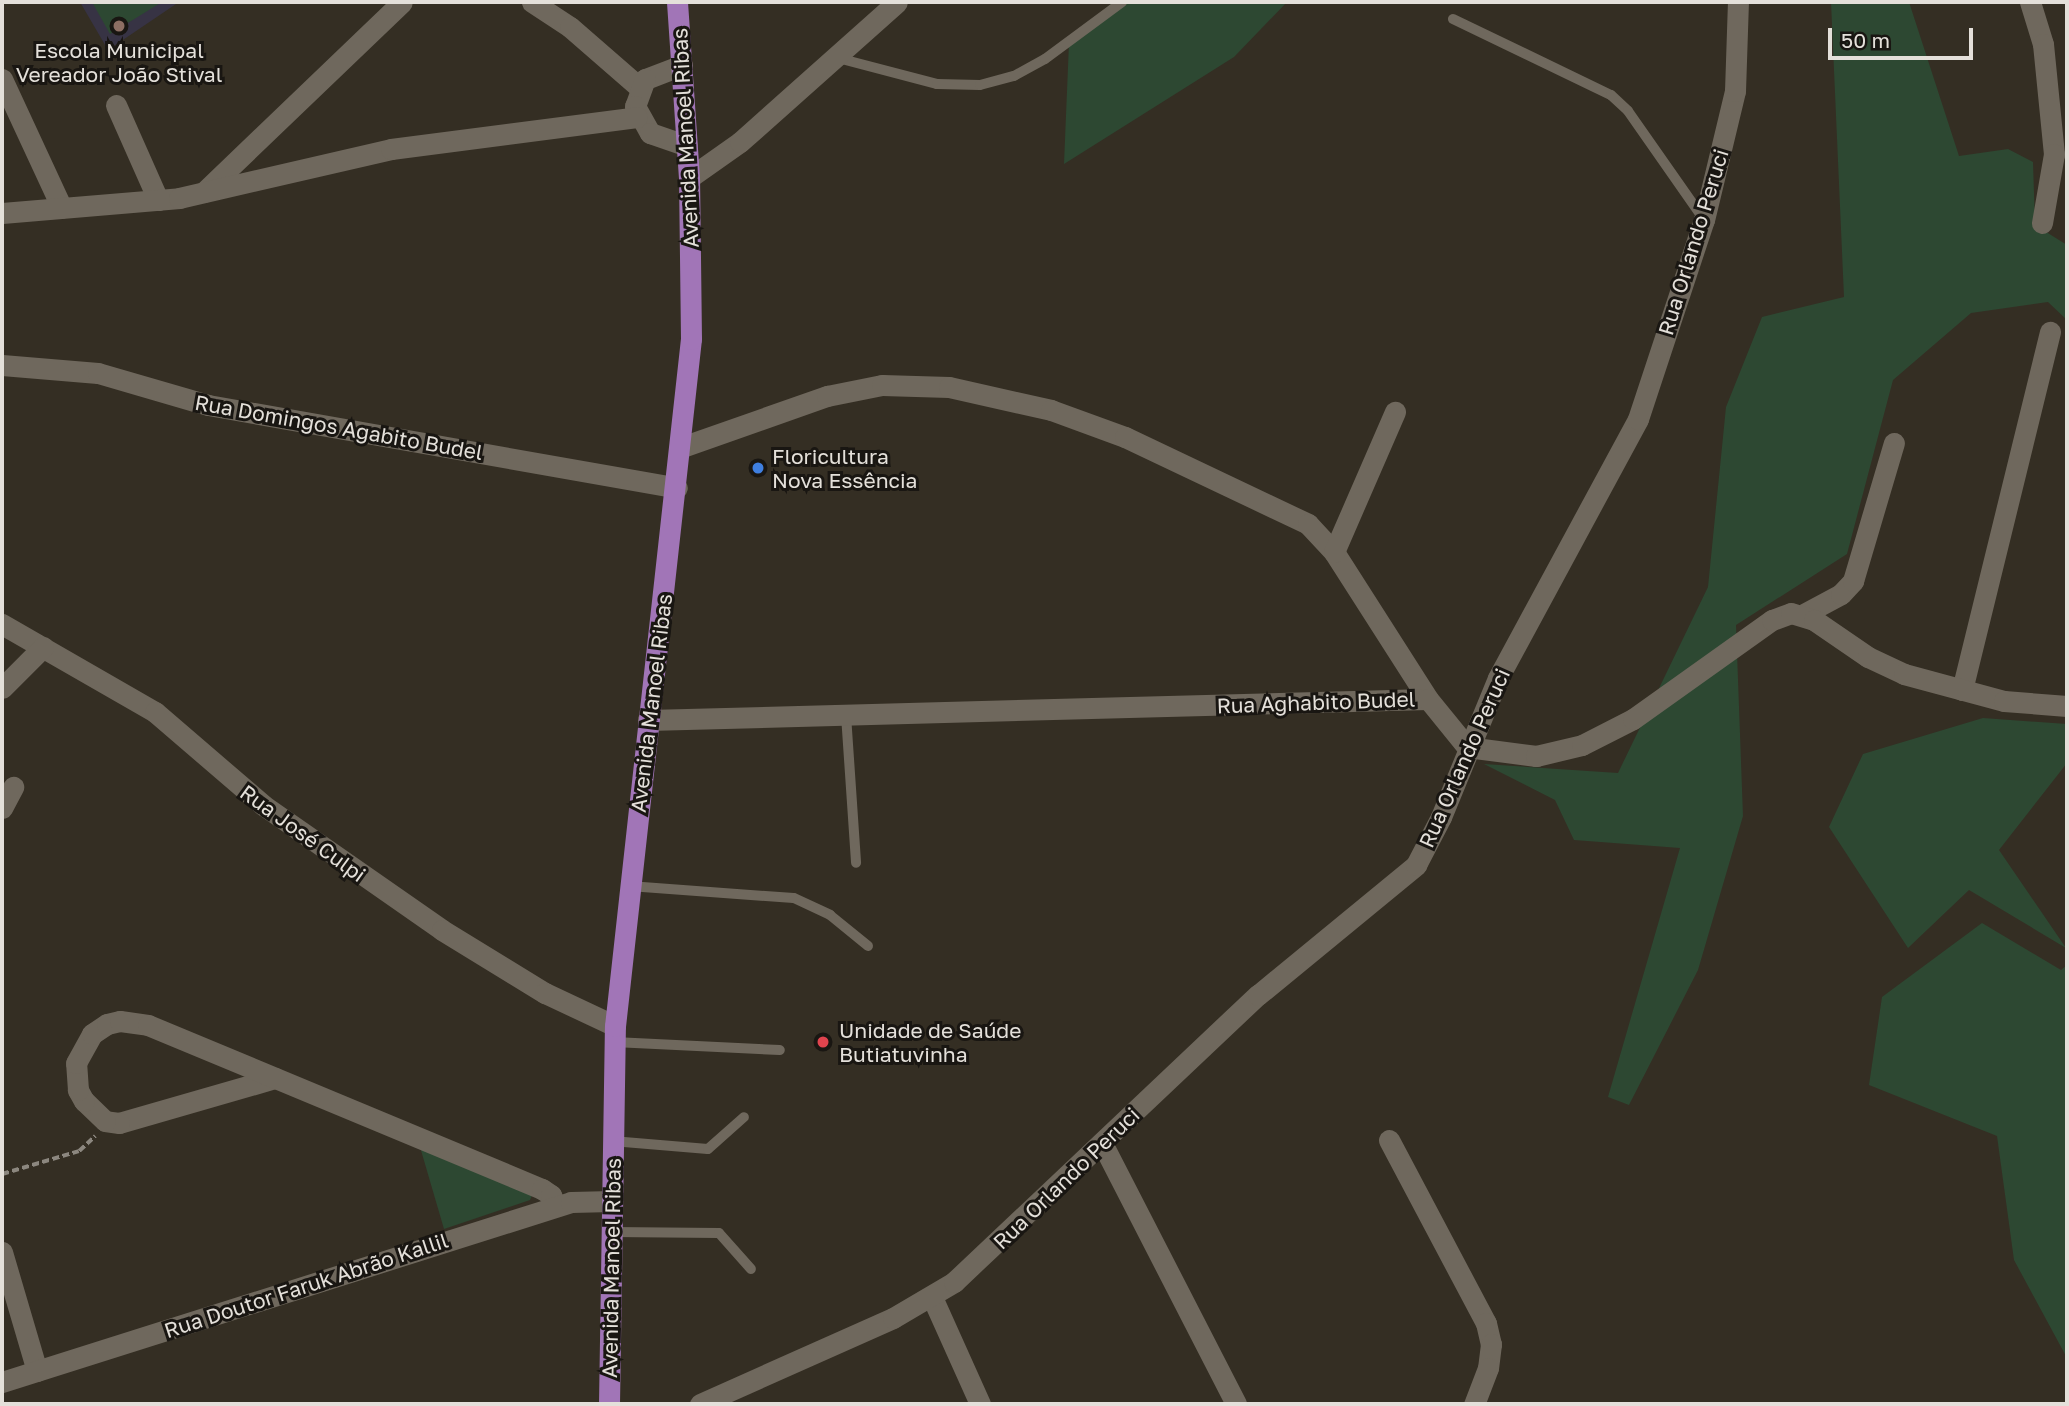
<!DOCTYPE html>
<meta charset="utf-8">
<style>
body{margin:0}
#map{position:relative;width:2069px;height:1406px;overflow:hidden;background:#342e23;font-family:"Golos Text",sans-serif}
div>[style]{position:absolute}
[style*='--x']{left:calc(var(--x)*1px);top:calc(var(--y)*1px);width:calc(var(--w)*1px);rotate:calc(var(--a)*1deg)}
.education>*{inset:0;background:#373344}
.green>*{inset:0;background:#2d4832}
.path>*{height:3.5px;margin-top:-1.75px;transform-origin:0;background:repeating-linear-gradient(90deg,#8c877f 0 7px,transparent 0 10.5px)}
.lane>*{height:10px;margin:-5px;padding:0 5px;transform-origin:5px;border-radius:5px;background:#6f685d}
.street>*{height:21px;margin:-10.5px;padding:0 10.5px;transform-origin:10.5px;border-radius:10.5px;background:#6f685d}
.primary>*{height:21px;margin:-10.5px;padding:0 10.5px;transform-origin:10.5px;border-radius:10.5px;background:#a175b7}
.dots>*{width:19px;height:19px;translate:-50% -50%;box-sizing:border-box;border:4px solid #191612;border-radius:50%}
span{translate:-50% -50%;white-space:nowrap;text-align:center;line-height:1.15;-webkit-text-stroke:6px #191612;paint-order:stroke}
.poi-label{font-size:21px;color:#e4e0da}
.left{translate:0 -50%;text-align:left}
.street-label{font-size:21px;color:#e4e0da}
.frame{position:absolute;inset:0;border:4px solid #e4e0da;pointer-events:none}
.scale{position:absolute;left:1828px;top:28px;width:145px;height:32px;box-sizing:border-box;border:4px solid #e4e0da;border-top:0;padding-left:9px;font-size:21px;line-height:24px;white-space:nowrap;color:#e4e0da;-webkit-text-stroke:5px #191612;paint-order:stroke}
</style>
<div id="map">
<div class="education">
<i style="clip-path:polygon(80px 2px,179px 2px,108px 50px)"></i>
</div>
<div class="green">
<i style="clip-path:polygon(92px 2px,162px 2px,110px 34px)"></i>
<i style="clip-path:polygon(1113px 2px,1287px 2px,1234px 57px,1064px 164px,1069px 43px)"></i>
<i style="clip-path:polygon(1831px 2px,1909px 2px,1959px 156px,2008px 149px,2033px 162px,2035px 225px,2067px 245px,2067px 320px,2048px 302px,1971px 313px,1893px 380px,1847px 554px,1736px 625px,1743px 816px,1698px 970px,1629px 1105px,1608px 1097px,1680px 848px,1574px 840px,1555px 800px,1484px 764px,1618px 773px,1708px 587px,1726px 407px,1762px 317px,1844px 297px)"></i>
<i style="clip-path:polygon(1983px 718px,2067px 724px,2067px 763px,1999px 850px,2066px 948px,1969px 890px,1908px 948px,1829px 827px,1863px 754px)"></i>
<i style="clip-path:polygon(1982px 923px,2061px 970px,2067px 965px,2067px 1358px,2014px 1260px,1997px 1136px,1869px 1085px,1882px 997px)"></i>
<i style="clip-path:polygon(418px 1140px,532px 1195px,530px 1200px,444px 1229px)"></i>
</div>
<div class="path">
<i style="--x:2;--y:1174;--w:80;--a:-16.6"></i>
<i style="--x:79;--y:1151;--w:22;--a:-43"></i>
</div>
<div class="lane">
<i style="--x:1453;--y:19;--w:175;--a:25.7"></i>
<i style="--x:1611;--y:95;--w:23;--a:43"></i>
<i style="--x:1628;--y:111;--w:131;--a:55"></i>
<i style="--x:834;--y:57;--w:106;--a:14.7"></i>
<i style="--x:937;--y:84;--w:43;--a:1.3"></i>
<i style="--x:980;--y:85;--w:35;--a:-15"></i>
<i style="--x:1014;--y:76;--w:35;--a:-29"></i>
<i style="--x:1045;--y:59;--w:96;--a:-36.5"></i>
<i style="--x:846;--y:715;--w:148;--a:86.1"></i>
<i style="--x:629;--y:886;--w:165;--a:4.2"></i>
<i style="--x:794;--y:898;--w:40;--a:25"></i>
<i style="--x:830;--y:915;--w:49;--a:39.2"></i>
<i style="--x:614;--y:1042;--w:166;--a:2.8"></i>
<i style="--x:612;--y:1141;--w:96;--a:4.8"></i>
<i style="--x:708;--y:1149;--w:48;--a:-41.6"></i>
<i style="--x:612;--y:1232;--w:107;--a:0.5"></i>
<i style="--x:719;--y:1233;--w:48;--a:48.4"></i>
</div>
<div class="street">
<i style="--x:532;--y:2;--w:45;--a:33.3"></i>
<i style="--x:570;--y:27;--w:91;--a:41"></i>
<i style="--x:2030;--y:2;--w:44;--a:72.8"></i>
<i style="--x:2043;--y:44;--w:111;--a:84.3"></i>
<i style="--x:2054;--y:154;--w:70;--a:99.9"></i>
<i style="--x:682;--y:65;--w:40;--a:159"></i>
<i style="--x:645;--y:79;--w:29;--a:110"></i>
<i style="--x:635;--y:106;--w:31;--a:61"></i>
<i style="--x:650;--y:133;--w:39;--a:19"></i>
<i style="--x:2;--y:79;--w:142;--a:65.1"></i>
<i style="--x:116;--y:105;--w:104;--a:66.1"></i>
<i style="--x:689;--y:178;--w:62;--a:-35.2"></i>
<i style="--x:740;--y:142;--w:210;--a:-41.7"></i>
<i style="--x:204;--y:192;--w:274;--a:-43.8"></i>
<i style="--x:2;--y:213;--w:178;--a:-4.8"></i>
<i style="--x:179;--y:198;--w:218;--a:-13"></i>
<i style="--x:391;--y:149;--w:248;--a:-7.4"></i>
<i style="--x:2;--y:365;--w:96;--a:4.8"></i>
<i style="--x:98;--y:373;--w:115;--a:16.2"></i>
<i style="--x:208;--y:405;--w:476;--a:10"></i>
<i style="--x:682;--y:447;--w:154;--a:-19.4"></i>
<i style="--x:827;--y:396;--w:56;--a:-11.3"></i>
<i style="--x:882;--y:385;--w:67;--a:1.7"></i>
<i style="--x:949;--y:387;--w:105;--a:12.7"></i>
<i style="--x:1051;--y:410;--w:79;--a:20"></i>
<i style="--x:1125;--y:437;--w:203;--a:25.4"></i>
<i style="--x:1308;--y:524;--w:38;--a:47"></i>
<i style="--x:1334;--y:552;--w:174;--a:57.4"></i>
<i style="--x:1334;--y:552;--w:153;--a:-66.5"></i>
<i style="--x:1802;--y:615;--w:44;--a:-28.3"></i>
<i style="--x:1841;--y:594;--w:18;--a:-47"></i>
<i style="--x:1853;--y:581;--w:144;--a:-73.5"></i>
<i style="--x:2;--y:624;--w:177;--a:29.9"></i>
<i style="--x:155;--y:712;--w:143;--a:40.7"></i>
<i style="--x:263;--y:805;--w:218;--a:34.9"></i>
<i style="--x:442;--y:930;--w:121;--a:31.5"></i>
<i style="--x:545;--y:993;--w:77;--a:25.2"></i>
<i style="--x:2;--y:688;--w:58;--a:-45"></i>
<i style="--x:1962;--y:690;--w:369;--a:-76.2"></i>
<i style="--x:648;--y:720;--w:780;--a:-1.54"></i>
<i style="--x:1428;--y:699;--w:62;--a:50.9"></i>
<i style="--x:1467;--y:747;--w:70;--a:7.4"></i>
<i style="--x:1536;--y:756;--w:47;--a:-13.4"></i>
<i style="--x:1582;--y:745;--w:57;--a:-27"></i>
<i style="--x:1633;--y:719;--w:171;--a:-35.5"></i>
<i style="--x:1772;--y:620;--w:20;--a:-20"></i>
<i style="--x:1791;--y:613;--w:24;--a:17"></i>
<i style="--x:1814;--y:620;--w:65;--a:34.4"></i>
<i style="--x:1868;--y:657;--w:40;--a:25"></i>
<i style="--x:1904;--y:674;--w:104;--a:15.1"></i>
<i style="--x:2004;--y:701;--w:63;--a:4.5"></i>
<i style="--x:2;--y:808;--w:24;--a:-62"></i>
<i style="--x:275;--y:1078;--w:162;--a:163.9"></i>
<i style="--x:119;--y:1123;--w:14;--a:-172"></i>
<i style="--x:105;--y:1121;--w:29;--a:-136"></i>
<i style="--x:84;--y:1101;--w:13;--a:-119"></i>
<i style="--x:78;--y:1090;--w:27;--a:-94"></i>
<i style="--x:76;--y:1063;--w:33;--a:-61"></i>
<i style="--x:92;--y:1034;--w:18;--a:-34"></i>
<i style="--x:107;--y:1024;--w:13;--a:-13"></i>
<i style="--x:120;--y:1021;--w:28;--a:8"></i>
<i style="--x:148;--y:1025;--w:427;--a:22.6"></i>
<i style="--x:542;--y:1189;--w:11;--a:34"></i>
<i style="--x:551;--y:1195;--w:12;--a:66"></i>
<i style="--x:1389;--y:1140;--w:207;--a:62.1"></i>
<i style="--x:1486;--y:1323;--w:22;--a:77"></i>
<i style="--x:1491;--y:1344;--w:24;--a:97"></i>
<i style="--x:1488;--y:1368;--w:39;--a:111"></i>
<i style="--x:1102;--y:1143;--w:293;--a:62.8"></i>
<i style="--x:2;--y:1252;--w:124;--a:73.6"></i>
<i style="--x:932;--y:1297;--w:117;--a:65.8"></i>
<i style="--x:2;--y:1382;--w:597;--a:-17.55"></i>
<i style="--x:571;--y:1202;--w:41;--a:-1.4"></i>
<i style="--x:700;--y:1404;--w:211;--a:-24"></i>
<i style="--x:893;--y:1318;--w:71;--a:-30.5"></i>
<i style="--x:954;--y:1282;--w:418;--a:-43.4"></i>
<i style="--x:1258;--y:995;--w:205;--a:-39.4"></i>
<i style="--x:1416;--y:865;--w:54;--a:-62.5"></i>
<i style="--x:1441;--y:817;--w:150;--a:-67.7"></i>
<i style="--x:1498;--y:678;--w:294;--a:-61.6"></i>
<i style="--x:1638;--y:419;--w:210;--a:-71.7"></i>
<i style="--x:1704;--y:220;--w:133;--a:-76.5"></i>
<i style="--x:1735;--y:91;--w:89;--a:-88.1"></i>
</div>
<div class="primary">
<i style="--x:609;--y:1404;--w:378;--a:-89.1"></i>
<i style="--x:615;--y:1026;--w:691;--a:-83.69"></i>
<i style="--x:691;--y:339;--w:161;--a:-90.7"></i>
<i style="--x:689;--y:178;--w:176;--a:-93.9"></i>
</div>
<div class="dots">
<i style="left:119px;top:26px;background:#8d6e63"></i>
<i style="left:758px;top:468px;background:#3f7fe0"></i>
<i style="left:823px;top:1042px;background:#e0444e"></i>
</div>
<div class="poi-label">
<span style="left:119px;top:62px">Escola Municipal<br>Vereador João Stival</span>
<span class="left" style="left:772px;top:468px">Floricultura<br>Nova Essência</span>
<span class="left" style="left:839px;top:1042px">Unidade de Saúde<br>Butiatuvinha</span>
</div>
<div class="street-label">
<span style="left:685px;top:138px;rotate:-93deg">Avenida Manoel Ribas</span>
<span style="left:1693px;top:242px;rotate:-73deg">Rua Orlando Peruci</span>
<span style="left:339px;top:427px;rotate:10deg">Rua Domingos Agabito Budel</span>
<span style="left:1316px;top:702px;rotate:-2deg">Rua Aghabito Budel</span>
<span style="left:651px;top:703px;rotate:-83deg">Avenida Manoel Ribas</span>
<span style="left:1464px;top:758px;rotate:-66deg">Rua Orlando Peruci</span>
<span style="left:303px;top:833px;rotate:36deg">Rua José Culpi</span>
<span style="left:1066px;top:1178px;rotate:-44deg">Rua Orlando Peruci</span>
<span style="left:611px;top:1268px;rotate:-89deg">Avenida Manoel Ribas</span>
<span style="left:306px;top:1285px;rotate:-18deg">Rua Doutor Faruk Abrão Kallil</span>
</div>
<div class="frame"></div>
<div class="scale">50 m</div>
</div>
